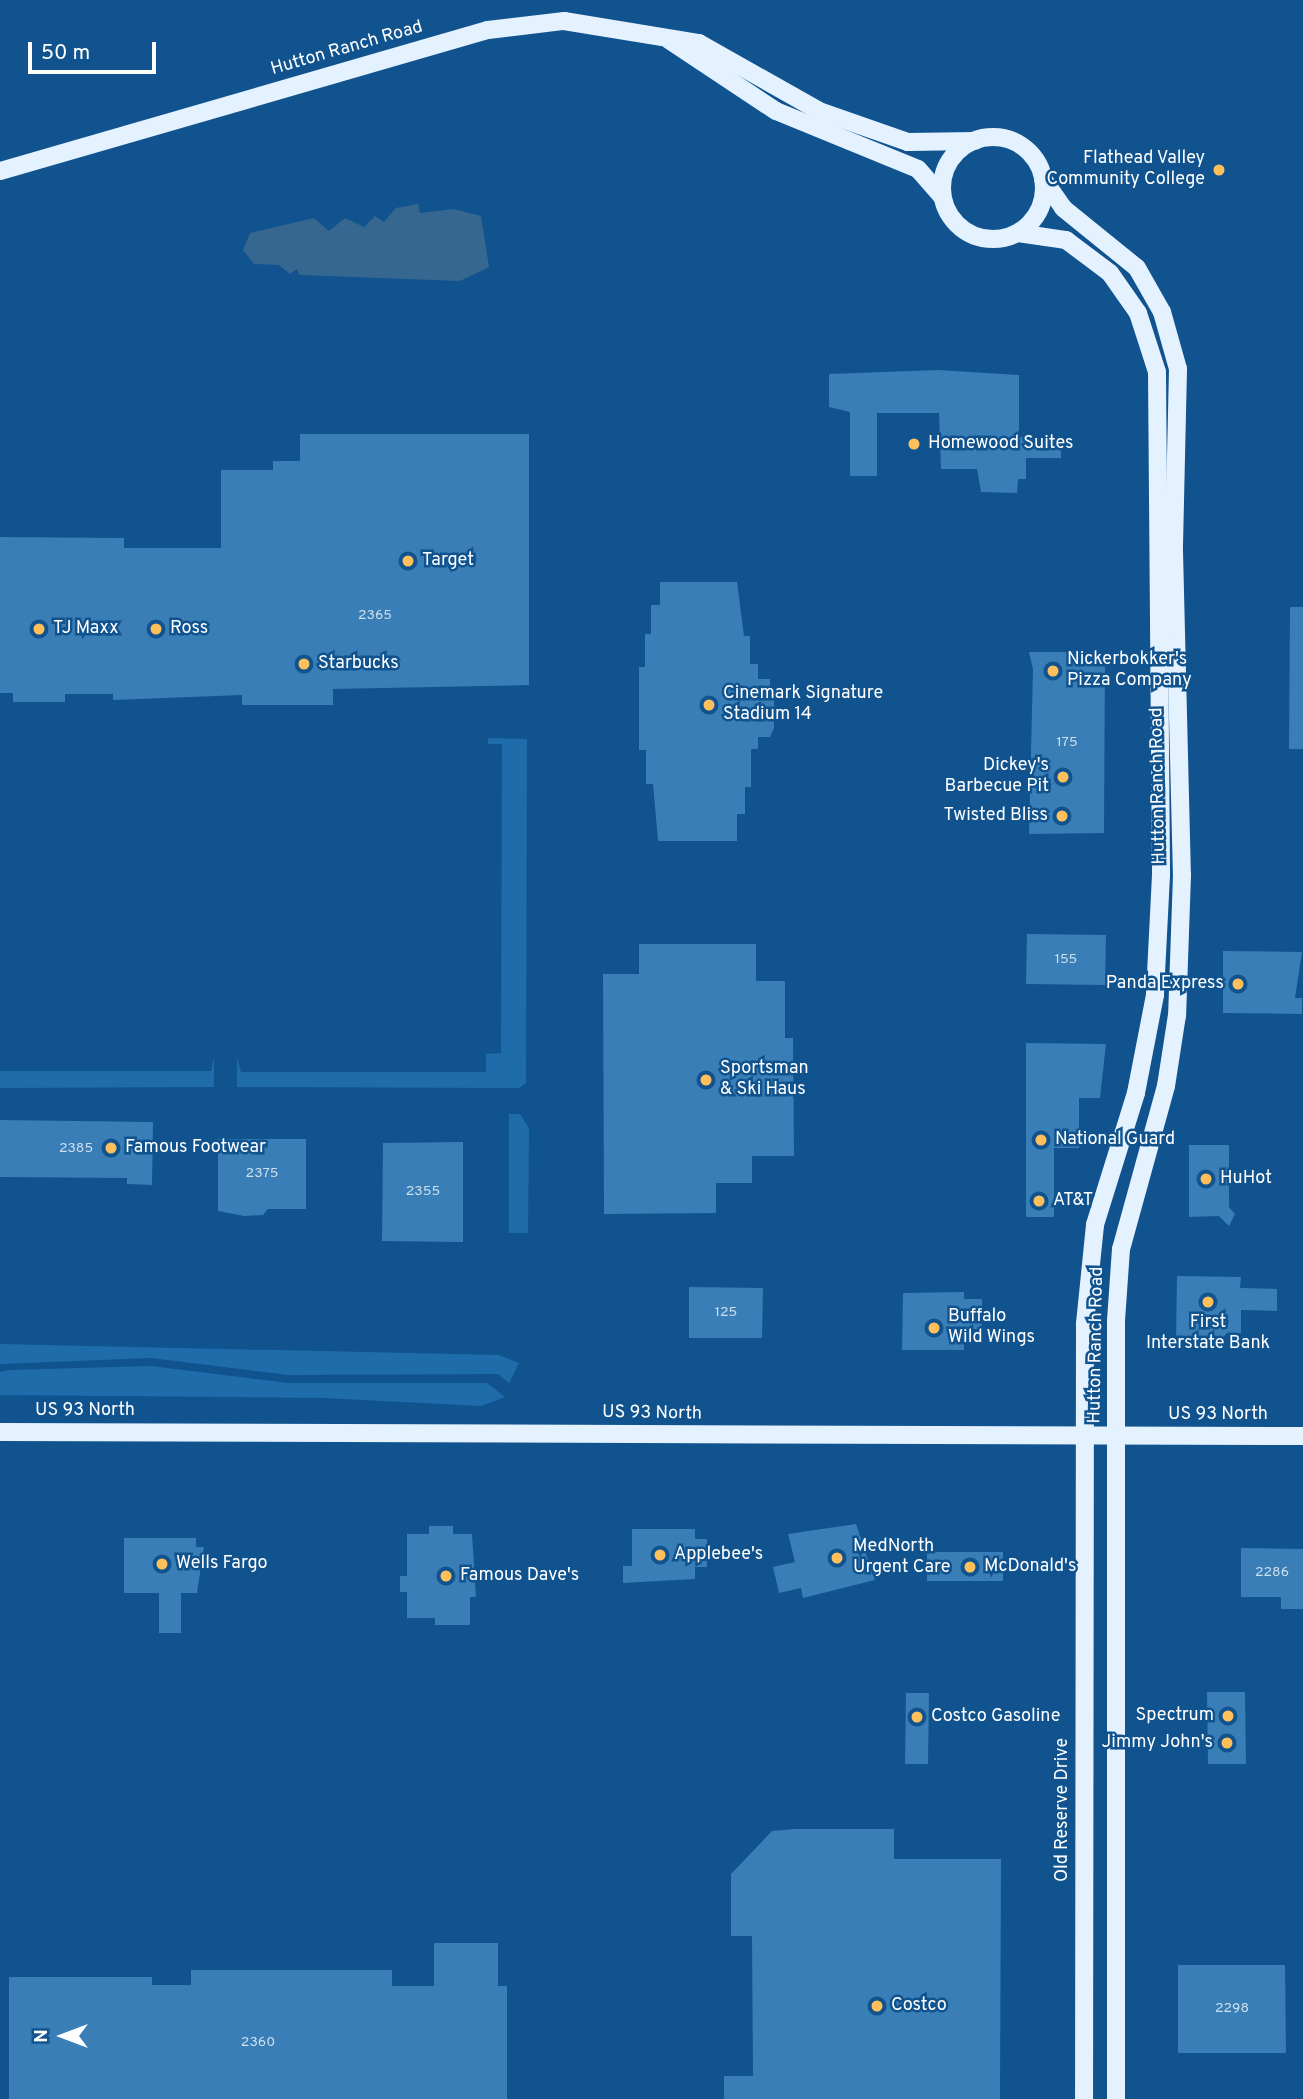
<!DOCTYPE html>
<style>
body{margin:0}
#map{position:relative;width:1303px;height:2099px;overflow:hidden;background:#10538e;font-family:Overpass,sans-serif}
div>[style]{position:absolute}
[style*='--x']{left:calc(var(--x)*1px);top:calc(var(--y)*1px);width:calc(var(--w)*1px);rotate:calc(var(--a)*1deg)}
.green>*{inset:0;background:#1f6cab}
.water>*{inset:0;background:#356791}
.building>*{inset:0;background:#397eb7}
.major>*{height:18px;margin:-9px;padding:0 9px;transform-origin:9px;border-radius:9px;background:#e4f1ff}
.major>.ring{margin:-9px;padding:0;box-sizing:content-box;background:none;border:18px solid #e4f1ff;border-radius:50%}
.dots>*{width:19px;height:19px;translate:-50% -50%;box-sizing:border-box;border:4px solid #10538e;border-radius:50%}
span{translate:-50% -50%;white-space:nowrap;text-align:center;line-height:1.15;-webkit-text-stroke:5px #10538e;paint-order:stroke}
.number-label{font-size:14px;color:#cedfed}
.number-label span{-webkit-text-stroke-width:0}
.street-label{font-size:18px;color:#fff}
.poi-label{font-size:18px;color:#fff}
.right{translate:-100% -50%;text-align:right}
.left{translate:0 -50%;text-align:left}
.north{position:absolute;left:28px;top:2001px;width:70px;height:70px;-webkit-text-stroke:5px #10538e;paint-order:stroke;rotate:270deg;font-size:19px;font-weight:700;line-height:28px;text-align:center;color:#fff}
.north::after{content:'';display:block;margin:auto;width:24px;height:32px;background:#fff;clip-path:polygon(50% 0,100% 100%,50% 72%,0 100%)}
.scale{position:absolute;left:28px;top:42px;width:128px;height:32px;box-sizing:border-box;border:4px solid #fff;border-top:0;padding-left:9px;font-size:21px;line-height:24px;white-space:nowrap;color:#fff;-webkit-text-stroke:5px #10538e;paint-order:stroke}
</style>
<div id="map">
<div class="green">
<i style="clip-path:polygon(488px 738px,527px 739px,526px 1083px,519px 1088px,237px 1087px,237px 1057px,241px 1072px,486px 1072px,486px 1054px,501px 1053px,502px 744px,488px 744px)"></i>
<i style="clip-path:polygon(214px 1057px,214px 1087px,0 1088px,0 1071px,211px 1071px)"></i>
<i style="clip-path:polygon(509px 1114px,520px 1114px,529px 1128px,528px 1233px,509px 1233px)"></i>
<i style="clip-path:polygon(0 1344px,499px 1355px,519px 1363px,509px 1383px,498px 1374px,288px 1375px,151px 1358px,0 1364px)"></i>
<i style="clip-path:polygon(151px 1366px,288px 1383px,487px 1383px,505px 1397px,481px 1406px,324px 1398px,0 1395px,0 1372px,9px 1370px)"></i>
</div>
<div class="water">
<i style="clip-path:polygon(418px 204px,420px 213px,454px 209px,481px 216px,489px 267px,460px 281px,299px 275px,297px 269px,290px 274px,279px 265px,254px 264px,243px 250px,250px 233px,314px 218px,329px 231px,345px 218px,364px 227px,375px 216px,384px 222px,396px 208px)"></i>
</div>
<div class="building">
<i style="clip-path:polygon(938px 370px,1019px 375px,1019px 437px,1061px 437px,1061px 458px,1026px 458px,1026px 479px,1018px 479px,1017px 493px,981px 492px,977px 469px,941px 469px,939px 413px,877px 413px,877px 476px,850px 476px,850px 412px,829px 407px,829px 374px)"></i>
<i style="clip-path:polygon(300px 434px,529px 434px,529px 685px,333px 689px,333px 705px,242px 705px,242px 695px,113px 700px,113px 694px,65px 694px,65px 702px,13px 702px,13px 693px,0 693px,0 537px,124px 538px,124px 548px,221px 548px,221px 470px,273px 470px,273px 461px,300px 461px)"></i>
<i style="clip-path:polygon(660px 582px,737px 582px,744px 636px,750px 636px,750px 664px,758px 664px,758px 679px,770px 679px,770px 693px,774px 693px,774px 728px,770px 737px,758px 737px,758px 749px,751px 749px,751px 787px,745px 787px,745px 814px,737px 814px,737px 841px,658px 841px,653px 784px,646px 784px,646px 750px,639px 750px,639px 667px,645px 667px,645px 634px,651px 634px,651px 605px,660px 605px)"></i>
<i style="clip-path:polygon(1290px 607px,1303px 607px,1303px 749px,1289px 749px)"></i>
<i style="clip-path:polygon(1029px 652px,1105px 652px,1104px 833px,1029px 834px,1033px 669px)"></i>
<i style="clip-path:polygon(1027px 934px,1106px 935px,1105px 985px,1026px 984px)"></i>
<i style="clip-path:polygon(639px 944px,756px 944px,756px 981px,785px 981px,785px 1038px,793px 1038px,794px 1156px,752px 1156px,752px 1183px,716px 1183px,716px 1213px,604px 1214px,603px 974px,639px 974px)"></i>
<i style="clip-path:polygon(1223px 951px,1302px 952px,1295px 998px,1302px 998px,1302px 1014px,1223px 1013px)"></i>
<i style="clip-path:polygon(1026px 1043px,1106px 1044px,1100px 1098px,1079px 1098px,1079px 1148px,1054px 1148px,1054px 1217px,1026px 1217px)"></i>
<i style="clip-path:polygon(0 1120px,153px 1122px,152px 1185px,127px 1184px,127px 1178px,0 1177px)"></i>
<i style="clip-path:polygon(218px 1139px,306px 1139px,306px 1209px,268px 1209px,263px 1215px,244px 1216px,218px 1211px)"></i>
<i style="clip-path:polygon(463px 1142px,463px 1242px,382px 1241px,383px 1143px)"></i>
<i style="clip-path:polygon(1189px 1145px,1229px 1145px,1229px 1207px,1235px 1214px,1229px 1226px,1219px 1216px,1189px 1217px)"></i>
<i style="clip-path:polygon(1177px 1276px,1241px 1277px,1240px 1288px,1277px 1289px,1277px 1311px,1241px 1310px,1241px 1333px,1227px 1333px,1219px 1342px,1176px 1341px)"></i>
<i style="clip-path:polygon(689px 1287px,763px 1288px,762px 1338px,689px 1338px)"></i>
<i style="clip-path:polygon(964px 1292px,964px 1299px,982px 1299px,982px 1329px,964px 1329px,964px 1350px,902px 1350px,903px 1293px)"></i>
<i style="clip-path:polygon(856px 1524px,875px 1580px,803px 1598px,801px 1588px,779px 1593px,773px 1567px,795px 1562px,788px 1534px)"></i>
<i style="clip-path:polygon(429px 1526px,453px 1526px,453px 1534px,472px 1534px,476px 1597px,470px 1597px,470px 1625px,435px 1625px,435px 1618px,407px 1618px,407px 1592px,400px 1592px,400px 1576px,407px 1576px,407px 1534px,429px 1534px)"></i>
<i style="clip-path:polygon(632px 1529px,695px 1529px,695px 1539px,707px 1539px,707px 1567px,695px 1567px,695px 1579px,623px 1583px,623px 1566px,632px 1566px)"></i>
<i style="clip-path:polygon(124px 1538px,196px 1538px,196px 1547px,204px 1547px,197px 1593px,181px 1593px,181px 1633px,159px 1633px,159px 1593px,124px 1593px)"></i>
<i style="clip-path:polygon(1241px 1548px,1303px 1549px,1303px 1609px,1281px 1609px,1281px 1597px,1241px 1597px)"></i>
<i style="clip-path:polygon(927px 1552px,1003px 1552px,1003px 1581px,927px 1581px)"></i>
<i style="clip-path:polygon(1207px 1692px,1245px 1692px,1246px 1764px,1208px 1764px)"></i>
<i style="clip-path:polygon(906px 1693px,929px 1693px,928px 1764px,905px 1764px)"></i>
<i style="clip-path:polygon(793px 1829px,894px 1829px,894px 1859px,1001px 1859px,1000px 2099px,724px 2099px,724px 2076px,753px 2076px,752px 1936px,731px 1936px,731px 1874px,772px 1831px)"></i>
<i style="clip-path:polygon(434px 1943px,498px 1943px,498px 1986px,507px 1986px,507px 2099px,9px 2099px,9px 1977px,152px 1977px,152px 1985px,191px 1985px,191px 1970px,392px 1970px,392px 1986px,434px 1986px)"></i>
<i style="clip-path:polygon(1178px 1965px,1285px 1965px,1286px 2053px,1178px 2053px)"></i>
</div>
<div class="major">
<i style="--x:669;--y:40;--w:128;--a:33.6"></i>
<i style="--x:776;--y:111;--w:153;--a:22.2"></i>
<i style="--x:918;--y:169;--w:37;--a:49"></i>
<i class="ring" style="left:942px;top:137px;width:84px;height:84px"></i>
<i style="--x:0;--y:171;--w:508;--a:-16.12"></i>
<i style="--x:488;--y:30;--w:77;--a:-6.8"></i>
<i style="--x:564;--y:21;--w:137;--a:9.3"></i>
<i style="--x:699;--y:43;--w:138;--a:29.5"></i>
<i style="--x:819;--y:111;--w:94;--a:19.2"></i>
<i style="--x:908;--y:142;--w:67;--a:-0.9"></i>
<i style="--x:1043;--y:179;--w:35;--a:55"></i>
<i style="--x:1063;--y:208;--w:95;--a:39"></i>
<i style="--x:1137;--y:268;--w:51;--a:60.4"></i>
<i style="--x:1162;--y:312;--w:59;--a:74.3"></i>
<i style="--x:1178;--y:369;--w:182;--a:91.3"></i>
<i style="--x:1174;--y:551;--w:324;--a:88.6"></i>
<i style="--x:1182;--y:875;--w:140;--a:92"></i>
<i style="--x:1177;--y:1015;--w:72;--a:98.8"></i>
<i style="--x:1166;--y:1086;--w:169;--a:105.4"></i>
<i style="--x:1121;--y:1249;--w:72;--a:94"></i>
<i style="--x:1116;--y:1321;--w:778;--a:90"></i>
<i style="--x:1018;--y:233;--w:49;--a:8.3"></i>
<i style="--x:1066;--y:240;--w:55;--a:36.9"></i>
<i style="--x:1110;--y:273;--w:49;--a:55"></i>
<i style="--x:1138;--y:313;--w:62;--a:72.1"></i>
<i style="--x:1157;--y:372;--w:503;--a:89.54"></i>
<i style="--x:1161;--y:875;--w:120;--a:92.9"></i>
<i style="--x:1155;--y:995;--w:100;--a:101"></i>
<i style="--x:1136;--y:1093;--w:138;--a:107.3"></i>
<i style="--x:1095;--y:1225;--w:100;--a:95.8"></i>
<i style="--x:1085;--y:1324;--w:775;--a:90.07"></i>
<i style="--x:0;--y:1432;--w:1303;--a:0.18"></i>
</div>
<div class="dots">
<i style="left:1219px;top:170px;background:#ffbf5a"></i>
<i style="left:914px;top:444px;background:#ffbf5a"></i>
<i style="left:408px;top:561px;background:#ffbf5a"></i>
<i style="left:39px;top:629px;background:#ffbf5a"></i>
<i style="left:156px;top:629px;background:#ffbf5a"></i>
<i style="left:304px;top:664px;background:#ffbf5a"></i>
<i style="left:1053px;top:671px;background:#ffbf5a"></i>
<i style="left:709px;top:705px;background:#ffbf5a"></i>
<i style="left:1063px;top:777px;background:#ffbf5a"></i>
<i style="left:1062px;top:816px;background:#ffbf5a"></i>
<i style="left:1238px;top:984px;background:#ffbf5a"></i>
<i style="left:706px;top:1080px;background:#ffbf5a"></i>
<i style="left:1041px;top:1140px;background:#ffbf5a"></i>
<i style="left:111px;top:1148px;background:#ffbf5a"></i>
<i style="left:1206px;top:1179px;background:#ffbf5a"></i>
<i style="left:1039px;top:1201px;background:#ffbf5a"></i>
<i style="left:1208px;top:1302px;background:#ffbf5a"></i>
<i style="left:934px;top:1328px;background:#ffbf5a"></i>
<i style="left:660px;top:1555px;background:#ffbf5a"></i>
<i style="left:837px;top:1558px;background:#ffbf5a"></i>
<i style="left:162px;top:1564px;background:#ffbf5a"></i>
<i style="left:970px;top:1567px;background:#ffbf5a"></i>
<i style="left:446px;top:1576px;background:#ffbf5a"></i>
<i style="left:1228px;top:1716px;background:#ffbf5a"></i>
<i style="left:917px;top:1717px;background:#ffbf5a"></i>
<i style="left:1227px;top:1743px;background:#ffbf5a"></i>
<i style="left:877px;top:2006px;background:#ffbf5a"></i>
</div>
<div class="number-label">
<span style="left:375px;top:616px">2365</span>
<span style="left:1067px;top:743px">175</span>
<span style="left:1066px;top:960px">155</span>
<span style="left:76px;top:1149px">2385</span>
<span style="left:262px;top:1174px">2375</span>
<span style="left:423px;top:1192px">2355</span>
<span style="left:726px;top:1313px">125</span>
<span style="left:1272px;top:1573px">2286</span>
<span style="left:1232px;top:2009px">2298</span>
<span style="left:258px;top:2043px">2360</span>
</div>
<div class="street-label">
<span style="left:347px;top:49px;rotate:-16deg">Hutton Ranch Road</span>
<span style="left:1159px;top:786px;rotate:-91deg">Hutton Ranch Road</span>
<span style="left:1097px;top:1345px;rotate:-89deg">Hutton Ranch Road</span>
<span style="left:85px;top:1411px">US 93 North</span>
<span style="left:652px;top:1414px;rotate:1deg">US 93 North</span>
<span style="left:1218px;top:1415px">US 93 North</span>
<span style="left:1063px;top:1810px;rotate:-90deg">Old Reserve Drive</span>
</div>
<div class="poi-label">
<span class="right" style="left:1205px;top:170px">Flathead Valley<br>Community College</span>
<span class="left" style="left:928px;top:444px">Homewood Suites</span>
<span class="left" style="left:422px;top:561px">Target</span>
<span class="left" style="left:53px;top:629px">TJ Maxx</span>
<span class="left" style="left:170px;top:629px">Ross</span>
<span class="left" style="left:1067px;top:671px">Nickerbokker's<br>Pizza Company</span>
<span class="left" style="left:318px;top:664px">Starbucks</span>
<span class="left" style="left:723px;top:705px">Cinemark Signature<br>Stadium 14</span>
<span class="right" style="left:1049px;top:777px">Dickey's<br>Barbecue Pit</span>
<span class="right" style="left:1048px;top:816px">Twisted Bliss</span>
<span class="right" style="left:1224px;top:984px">Panda Express</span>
<span class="left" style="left:720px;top:1080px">Sportsman<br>&amp; Ski Haus</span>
<span class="left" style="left:1055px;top:1140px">National Guard</span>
<span class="left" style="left:125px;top:1148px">Famous Footwear</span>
<span class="left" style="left:1220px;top:1179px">HuHot</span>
<span class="left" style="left:1053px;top:1201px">AT&amp;T</span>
<span class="left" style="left:948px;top:1328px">Buffalo<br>Wild Wings</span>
<span style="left:1208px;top:1334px">First<br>Interstate Bank</span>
<span class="left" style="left:853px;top:1558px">MedNorth<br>Urgent Care</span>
<span class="left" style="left:674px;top:1555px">Applebee's</span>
<span class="left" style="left:176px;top:1564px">Wells Fargo</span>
<span class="left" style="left:984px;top:1567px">McDonald's</span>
<span class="left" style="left:460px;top:1576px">Famous Dave's</span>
<span class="right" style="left:1214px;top:1716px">Spectrum</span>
<span class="left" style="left:931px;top:1717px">Costco Gasoline</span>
<span class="right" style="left:1213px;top:1743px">Jimmy John's</span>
<span class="left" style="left:891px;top:2006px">Costco</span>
</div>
<div class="north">N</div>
<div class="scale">50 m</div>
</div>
